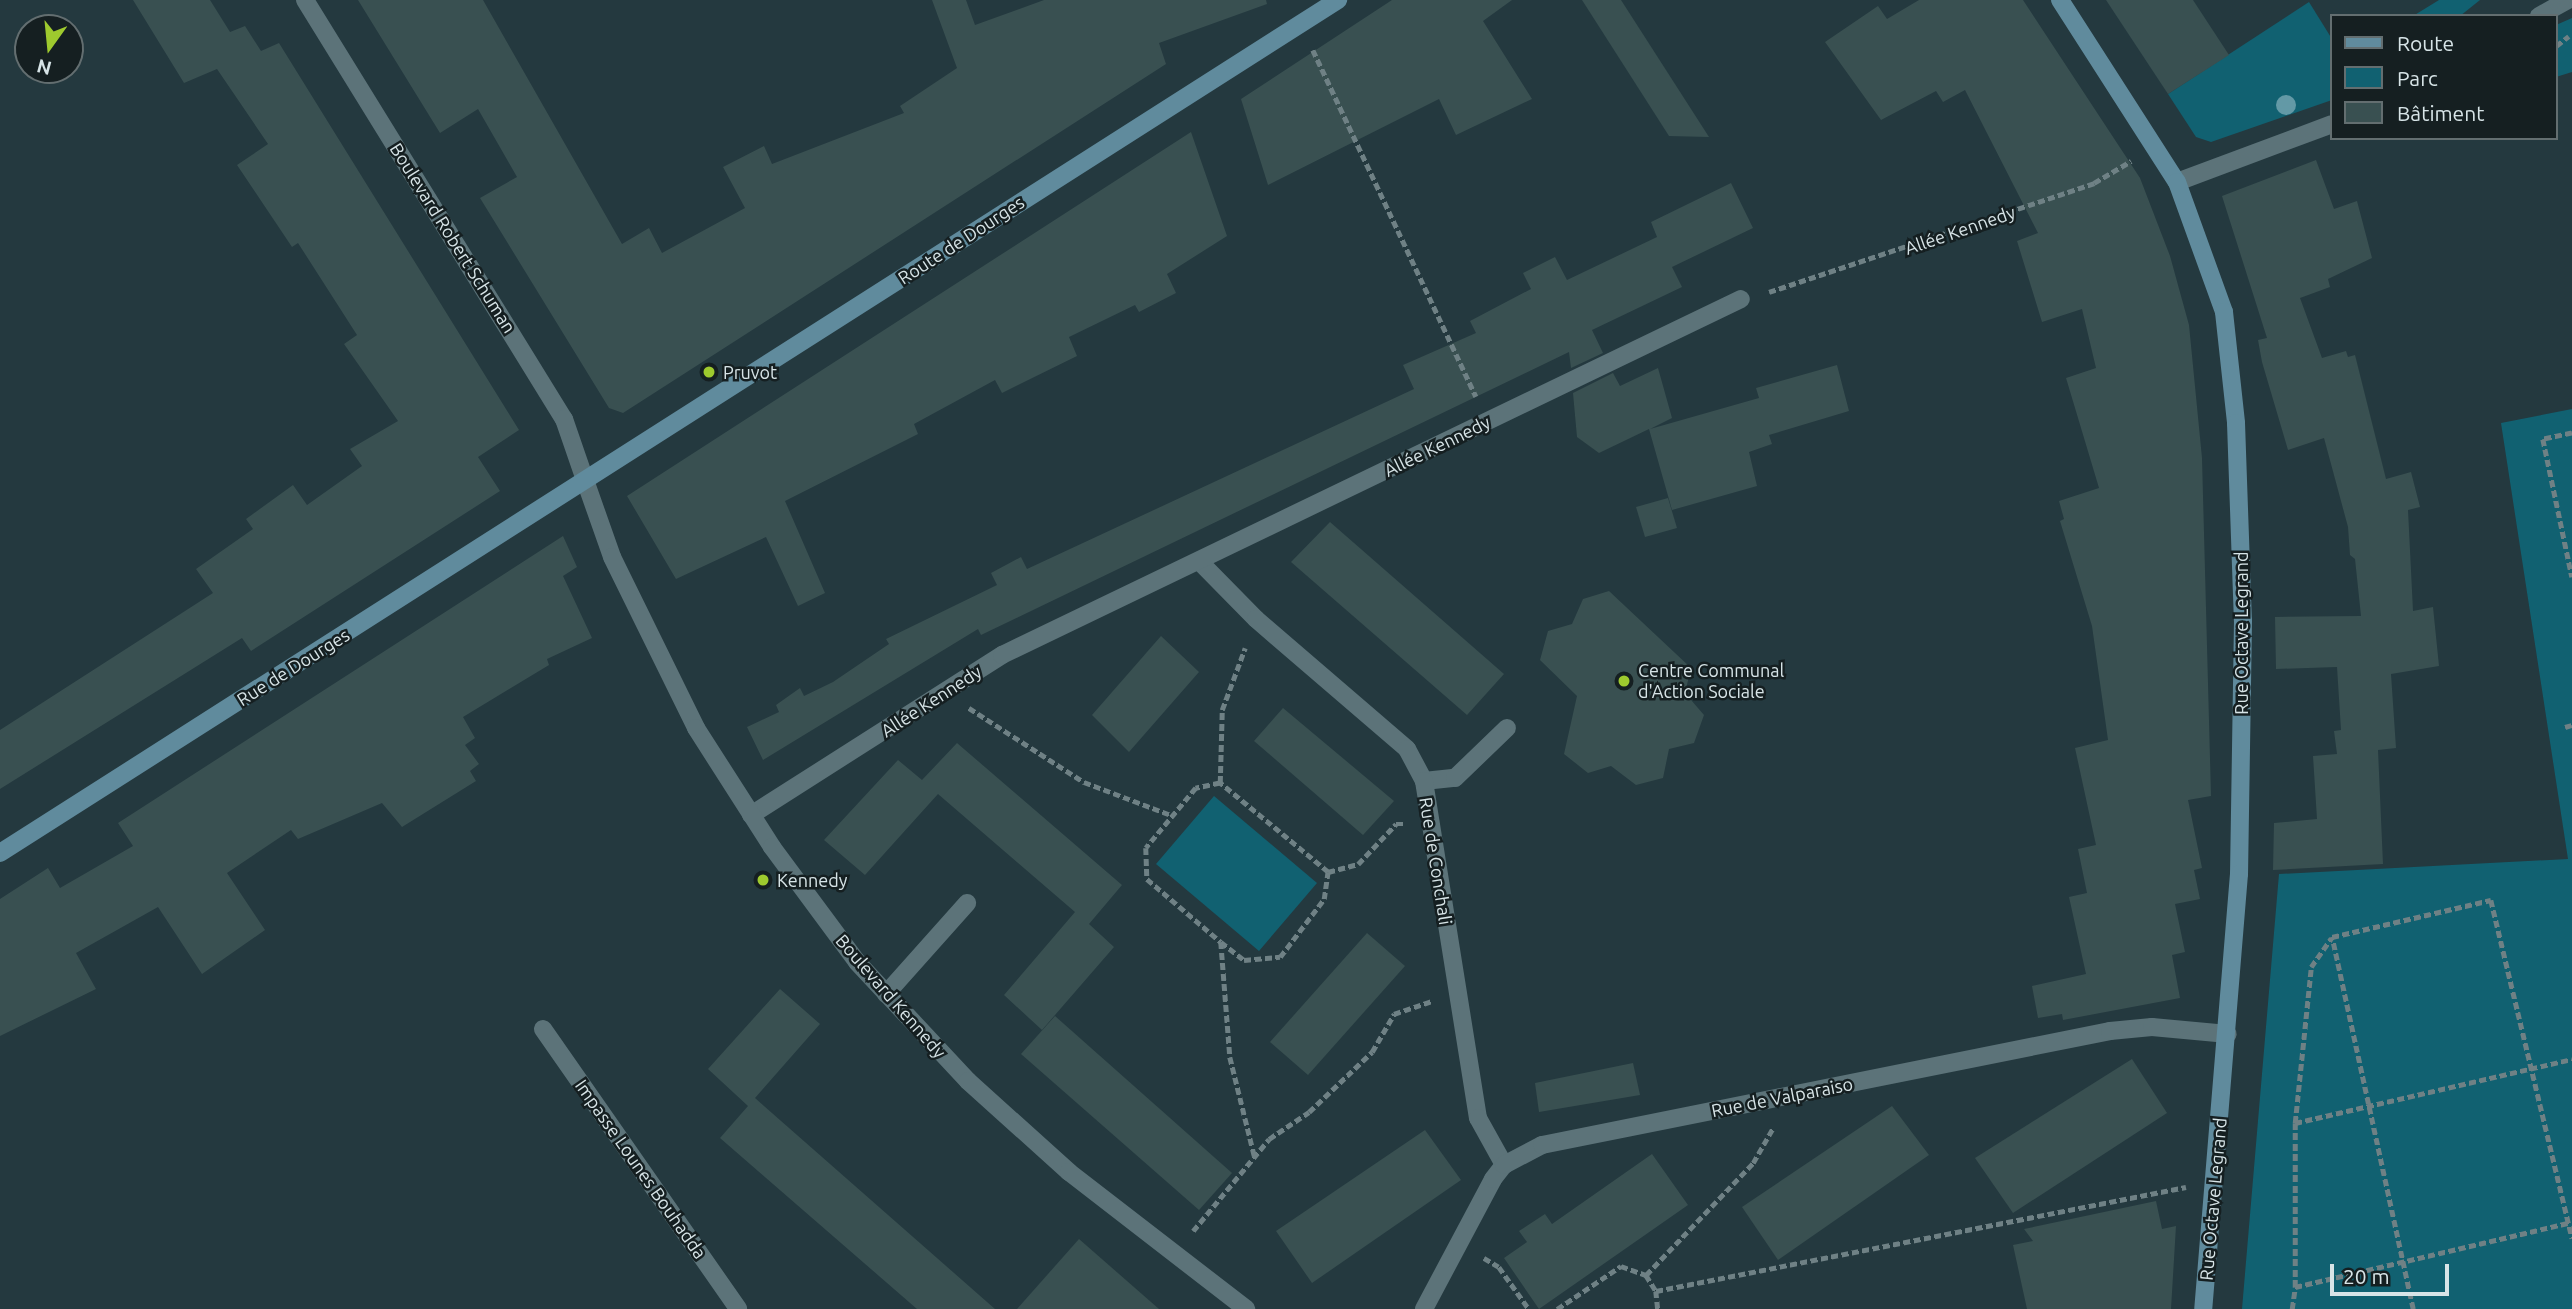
<!DOCTYPE html>
<meta charset="utf-8">
<style>
body{margin:0}
#map{position:relative;width:2572px;height:1309px;overflow:hidden;background:#24393f;font-family:Ubuntu,sans-serif}
div>[style]{position:absolute}
[style*='--x']{left:calc(var(--x)*1px);top:calc(var(--y)*1px);width:calc(var(--w)*1px);rotate:calc(var(--a)*1deg)}
.green>*{inset:0;background:#116171}
.building>*{inset:0;background:#395051}
.path>*{height:4.5px;margin-top:-2.25px;transform-origin:0;background:repeating-linear-gradient(90deg,#6f8185 0 7px,transparent 0 10.5px)}
.service>*{height:18px;margin:-9px;padding:0 9px;transform-origin:9px;border-radius:9px;background:#5c7379}
.minor>*{height:18px;margin:-9px;padding:0 9px;transform-origin:9px;border-radius:9px;background:#5c7379}
.tertiary>*{height:18px;margin:-9px;padding:0 9px;transform-origin:9px;border-radius:9px;background:#5c7379}
.secondary>*{height:18px;margin:-9px;padding:0 9px;transform-origin:9px;border-radius:9px;background:#608b9d}
.trees>*{width:20px;height:20px;margin:-10px;border-radius:50%;background:#6399a6}
.dots>*{width:19px;height:19px;translate:-50% -50%;box-sizing:border-box;border:4px solid #151f21;border-radius:50%}
span{translate:-50% -50%;white-space:nowrap;text-align:center;line-height:1.15;-webkit-text-stroke:5px #151f21;paint-order:stroke}
.street-label{font-size:18px;color:#d7e4e7}
.poi-label{font-size:18px;color:#d7e4e7}
.left{translate:0 -50%;text-align:left}
.legend{position:absolute;left:2330px;top:14px;width:228px;height:126px;box-sizing:border-box;background:#151f21;border:2px solid #636e70;margin:0;padding:9px 12px;list-style:none;font-size:21px;color:#d7e4e7}
.legend li{display:flex;align-items:center;gap:14px;height:35px}
.legend b{width:35px;border:2px solid #636e70}
.north{position:absolute;left:14px;top:14px;width:70px;height:70px;box-sizing:border-box;background:#151f21;border:2px solid #636e70;border-radius:50%;rotate:195deg;font-size:19px;font-weight:700;line-height:28px;text-align:center;color:#d7e4e7}
.north::after{content:'';display:block;margin:auto;width:24px;height:32px;background:#9eca2e;clip-path:polygon(50% 0,100% 100%,50% 72%,0 100%)}
.scale{position:absolute;left:2330px;top:1264px;width:119px;height:32px;box-sizing:border-box;border:4px solid #d7e4e7;border-top:0;padding-left:9px;font-size:21px;line-height:24px;white-space:nowrap;color:#d7e4e7;-webkit-text-stroke:5px #151f21;paint-order:stroke}
</style>
<div id="map">
<div class="green">
<i style="clip-path:polygon(2439px 0,2480px 0,2460px 16px,2413px 16px)"></i>
<i style="clip-path:polygon(2309px 2px,2332px 39px,2332px 100px,2211px 142px,2196px 137px,2168px 94px)"></i>
<i style="clip-path:polygon(2572px 18px,2572px 72px,2556px 77px,2556px 25px)"></i>
<i style="clip-path:polygon(2572px 409px,2572px 1309px,2242px 1309px,2279px 874px,2568px 859px,2501px 423px)"></i>
<i style="clip-path:polygon(1214px 796px,1317px 883px,1259px 951px,1156px 864px)"></i>
</div>
<div class="building">
<i style="clip-path:polygon(133px 0,210px 0,230px 32px,245px 26px,261px 51px,279px 43px,519px 430px,478px 457px,500px 491px,251px 651px,242px 638px,0 789px,0 730px,213px 593px,196px 569px,253px 529px,246px 519px,293px 485px,307px 505px,362px 466px,350px 449px,398px 421px,344px 344px,357px 335px,298px 243px,292px 247px,237px 165px,268px 144px,217px 69px,184px 83px)"></i>
<i style="clip-path:polygon(358px 0,483px 0,622px 244px,649px 228px,662px 253px,745px 208px,723px 167px,764px 146px,772px 164px,904px 113px,900px 106px,957px 68px,932px 0,966px 0,975px 25px,1044px 0,1266px 0,1267px 4px,1159px 43px,1166px 64px,623px 413px,609px 408px,480px 198px,517px 177px,478px 109px,440px 133px)"></i>
<i style="clip-path:polygon(1392px 0,1512px 0,1483px 21px,1532px 99px,1456px 135px,1439px 99px,1268px 185px,1241px 99px)"></i>
<i style="clip-path:polygon(1582px 0,1621px 0,1709px 137px,1669px 136px)"></i>
<i style="clip-path:polygon(1919px 0,2023px 0,2140px 178px,2170px 256px,2189px 325px,2202px 458px,2211px 796px,2188px 800px,2202px 868px,2194px 870px,2200px 899px,2175px 904px,2185px 952px,2172px 955px,2180px 998px,2063px 1020px,2062px 1014px,2038px 1018px,2032px 986px,2086px 974px,2069px 897px,2087px 893px,2078px 849px,2096px 845px,2075px 748px,2108px 740px,2092px 626px,2060px 521px,2064px 519px,2059px 501px,2099px 488px,2066px 378px,2096px 368px,2082px 309px,2042px 322px,2017px 241px,2038px 233px,1965px 90px,1943px 102px,1936px 91px,1881px 120px,1825px 42px,1878px 6px,1887px 19px)"></i>
<i style="clip-path:polygon(2106px 0,2193px 0,2229px 55px,2168px 94px)"></i>
<i style="clip-path:polygon(1191px 132px,1227px 236px,1167px 274px,1176px 293px,1139px 312px,1135px 305px,1069px 337px,1077px 356px,1002px 393px,995px 380px,914px 424px,918px 434px,785px 501px,825px 593px,798px 606px,766px 537px,676px 579px,627px 496px)"></i>
<i style="clip-path:polygon(2316px 160px,2334px 209px,2357px 201px,2372px 258px,2328px 279px,2330px 287px,2300px 298px,2322px 358px,2346px 351px,2348px 357px,2355px 355px,2386px 479px,2411px 472px,2420px 507px,2408px 510px,2413px 611px,2433px 607px,2439px 666px,2391px 674px,2396px 748px,2378px 750px,2383px 864px,2273px 870px,2274px 823px,2317px 819px,2313px 756px,2337px 754px,2334px 731px,2341px 730px,2337px 667px,2276px 669px,2275px 617px,2361px 616px,2355px 559px,2350px 555px,2348px 527px,2324px 438px,2288px 450px,2262px 362px,2258px 340px,2267px 338px,2222px 196px)"></i>
<i style="clip-path:polygon(1731px 183px,1753px 228px,1672px 267px,1682px 287px,1592px 330px,1603px 353px,1571px 368px,1569px 352px,981px 635px,978px 629px,763px 760px,747px 727px,779px 712px,776px 705px,800px 688px,804px 696px,833px 682px,889px 644px,886px 639px,997px 585px,991px 573px,1021px 557px,1027px 569px,1414px 389px,1403px 365px,1476px 333px,1470px 321px,1531px 289px,1523px 273px,1555px 257px,1567px 280px,1657px 237px,1651px 222px)"></i>
<i style="clip-path:polygon(1837px 365px,1849px 411px,1769px 435px,1772px 444px,1749px 452px,1757px 486px,1672px 510px,1649px 429px,1599px 453px,1577px 437px,1573px 393px,1613px 373px,1620px 386px,1658px 368px,1672px 418px,1650px 429px,1759px 398px,1756px 388px)"></i>
<i style="clip-path:polygon(1668px 498px,1677px 528px,1645px 537px,1636px 507px)"></i>
<i style="clip-path:polygon(1330px 522px,1504px 674px,1467px 715px,1291px 562px)"></i>
<i style="clip-path:polygon(563px 536px,577px 567px,563px 576px,592px 638px,547px 659px,549px 665px,463px 717px,475px 738px,465px 745px,479px 764px,470px 771px,476px 781px,402px 827px,382px 803px,298px 839px,291px 830px,227px 873px,265px 930px,202px 974px,158px 907px,76px 953px,96px 989px,0 1036px,0 899px,48px 868px,60px 888px,133px 846px,118px 823px)"></i>
<i style="clip-path:polygon(1609px 591px,1691px 668px,1685px 693px,1704px 715px,1694px 743px,1669px 749px,1663px 778px,1636px 785px,1611px 766px,1588px 773px,1564px 754px,1577px 696px,1540px 660px,1548px 631px,1572px 624px,1583px 599px)"></i>
<i style="clip-path:polygon(1161px 636px,1199px 672px,1129px 752px,1092px 715px)"></i>
<i style="clip-path:polygon(1283px 708px,1394px 801px,1363px 835px,1254px 741px)"></i>
<i style="clip-path:polygon(957px 743px,1122px 885px,1089px 924px,1114px 947px,1042px 1030px,1004px 995px,1075px 912px,938px 794px,865px 875px,824px 840px,898px 760px,922px 780px)"></i>
<i style="clip-path:polygon(1367px 933px,1405px 966px,1308px 1075px,1270px 1042px)"></i>
<i style="clip-path:polygon(780px 989px,820px 1024px,755px 1098px,995px 1309px,917px 1309px,720px 1138px,748px 1106px,708px 1069px)"></i>
<i style="clip-path:polygon(1055px 1016px,1232px 1173px,1199px 1210px,1021px 1054px)"></i>
<i style="clip-path:polygon(2132px 1059px,2167px 1113px,2013px 1213px,1975px 1158px)"></i>
<i style="clip-path:polygon(1633px 1063px,1640px 1095px,1539px 1112px,1535px 1083px)"></i>
<i style="clip-path:polygon(1892px 1106px,1929px 1155px,1778px 1260px,1742px 1207px)"></i>
<i style="clip-path:polygon(1425px 1130px,1461px 1180px,1312px 1283px,1276px 1231px)"></i>
<i style="clip-path:polygon(1652px 1154px,1688px 1205px,1539px 1309px,1504px 1258px,1527px 1242px,1519px 1231px,1545px 1214px,1552px 1224px)"></i>
<i style="clip-path:polygon(2156px 1201px,2162px 1229px,2176px 1226px,2171px 1309px,2027px 1309px,2013px 1245px,2033px 1241px,2024px 1229px)"></i>
<i style="clip-path:polygon(1079px 1239px,1159px 1309px,1017px 1309px)"></i>
</div>
<div class="path">
<i style="--x:2556;--y:46;--w:16;--a:-38"></i>
<i style="--x:1313;--y:50;--w:383;--a:64.8"></i>
<i style="--x:1769;--y:292;--w:343;--a:-18.5"></i>
<i style="--x:2094;--y:183;--w:43;--a:-30.7"></i>
<i style="--x:2572;--y:433;--w:30;--a:168"></i>
<i style="--x:2543;--y:439;--w:141;--a:78.1"></i>
<i style="--x:969;--y:708;--w:137;--a:32.8"></i>
<i style="--x:1084;--y:782;--w:93;--a:20.8"></i>
<i style="--x:2565;--y:727;--w:7;--a:-16"></i>
<i style="--x:1220;--y:783;--w:73;--a:-88.4"></i>
<i style="--x:1222;--y:710;--w:66;--a:-69.6"></i>
<i style="--x:1328;--y:872;--w:31;--a:-15"></i>
<i style="--x:1358;--y:864;--w:55;--a:-46.5"></i>
<i style="--x:1396;--y:824;--w:7;--a:0"></i>
<i style="--x:1221;--y:942;--w:29;--a:38"></i>
<i style="--x:1244;--y:960;--w:36;--a:-5"></i>
<i style="--x:1280;--y:957;--w:73;--a:-52.8"></i>
<i style="--x:1324;--y:899;--w:27;--a:-82"></i>
<i style="--x:1328;--y:872;--w:140;--a:-140.5"></i>
<i style="--x:1220;--y:783;--w:25;--a:168"></i>
<i style="--x:1196;--y:788;--w:78;--a:129.8"></i>
<i style="--x:1146;--y:848;--w:31;--a:88"></i>
<i style="--x:1147;--y:879;--w:97;--a:40.4"></i>
<i style="--x:1221;--y:942;--w:115;--a:85.5"></i>
<i style="--x:1230;--y:1057;--w:104;--a:76.1"></i>
<i style="--x:2295;--y:1123;--w:284;--a:-13"></i>
<i style="--x:1193;--y:1231;--w:119;--a:-50.4"></i>
<i style="--x:1269;--y:1139;--w:48;--a:-34"></i>
<i style="--x:1309;--y:1112;--w:87;--a:-43.6"></i>
<i style="--x:1372;--y:1052;--w:44;--a:-59.9"></i>
<i style="--x:1394;--y:1014;--w:39;--a:-19"></i>
<i style="--x:1484;--y:1258;--w:17;--a:31"></i>
<i style="--x:1499;--y:1267;--w:52;--a:54.5"></i>
<i style="--x:1646;--y:1275;--w:155;--a:-46.3"></i>
<i style="--x:1753;--y:1163;--w:40;--a:-60.3"></i>
<i style="--x:2295;--y:1287;--w:164;--a:-90"></i>
<i style="--x:2295;--y:1123;--w:157;--a:-84.1"></i>
<i style="--x:2311;--y:967;--w:35;--a:-55"></i>
<i style="--x:1656;--y:1291;--w:540;--a:-11.1"></i>
<i style="--x:1557;--y:1309;--w:77;--a:-33.9"></i>
<i style="--x:1621;--y:1266;--w:27;--a:20"></i>
<i style="--x:1646;--y:1275;--w:19;--a:58"></i>
<i style="--x:1656;--y:1291;--w:18;--a:84"></i>
<i style="--x:2292;--y:1309;--w:22;--a:-82"></i>
<i style="--x:2295;--y:1287;--w:280;--a:-13.2"></i>
<i style="--x:2413;--y:1309;--w:381;--a:-102.3"></i>
<i style="--x:2332;--y:937;--w:163;--a:-13.1"></i>
<i style="--x:2491;--y:900;--w:348;--a:76.5"></i>
</div>
<div class="service">
<i style="--x:1424;--y:781;--w:31;--a:-6"></i>
<i style="--x:1455;--y:778;--w:72;--a:-43.9"></i>
<i style="--x:886;--y:994;--w:122;--a:-48.3"></i>
<i style="--x:543;--y:1029;--w:341;--a:55.1"></i>
</div>
<div class="minor">
<i style="--x:305;--y:0;--w:493;--a:58.3"></i>
<i style="--x:564;--y:419;--w:68;--a:71"></i>
<i style="--x:2539;--y:16;--w:33;--a:-29"></i>
<i style="--x:2177;--y:182;--w:165;--a:-20.5"></i>
<i style="--x:1199;--y:561;--w:81;--a:45.5"></i>
<i style="--x:1256;--y:619;--w:199;--a:40.7"></i>
<i style="--x:1407;--y:749;--w:36;--a:62"></i>
<i style="--x:1424;--y:781;--w:341;--a:80.9"></i>
<i style="--x:1478;--y:1118;--w:54;--a:61"></i>
<i style="--x:751;--y:815;--w:298;--a:-32.5"></i>
<i style="--x:1002;--y:655;--w:820;--a:-25.72"></i>
<i style="--x:1424;--y:1309;--w:147;--a:-62"></i>
<i style="--x:1493;--y:1179;--w:18;--a:-52"></i>
<i style="--x:1504;--y:1165;--w:43;--a:-27.8"></i>
<i style="--x:1542;--y:1145;--w:579;--a:-11.35"></i>
<i style="--x:2110;--y:1031;--w:42;--a:-5.4"></i>
<i style="--x:2152;--y:1027;--w:76;--a:5.3"></i>
</div>
<div class="tertiary">
<i style="--x:586;--y:483;--w:78;--a:70.6"></i>
<i style="--x:612;--y:557;--w:191;--a:63.8"></i>
<i style="--x:696;--y:728;--w:141;--a:57.4"></i>
<i style="--x:772;--y:847;--w:143;--a:53.5"></i>
<i style="--x:857;--y:962;--w:163;--a:47"></i>
<i style="--x:968;--y:1081;--w:136;--a:42"></i>
<i style="--x:1069;--y:1172;--w:224;--a:37.7"></i>
</div>
<div class="secondary">
<i style="--x:2060;--y:0;--w:216;--a:57.3"></i>
<i style="--x:2177;--y:182;--w:138;--a:70.1"></i>
<i style="--x:2224;--y:312;--w:112;--a:83.8"></i>
<i style="--x:2236;--y:423;--w:198;--a:88"></i>
<i style="--x:2243;--y:621;--w:253;--a:90.9"></i>
<i style="--x:2239;--y:874;--w:436;--a:94.7"></i>
<i style="--x:0;--y:853;--w:1587;--a:-32.52"></i>
</div>
<div class="trees">
<i style="left:2286px;top:105px"></i>
</div>
<div class="dots">
<i style="left:709px;top:372px;background:#9eca2e"></i>
<i style="left:1624px;top:681px;background:#9eca2e"></i>
<i style="left:763px;top:880px;background:#9eca2e"></i>
</div>
<div class="street-label">
<span style="left:1960px;top:230px;rotate:-19deg">Allée Kennedy</span>
<span style="left:453px;top:238px;rotate:58deg">Boulevard Robert Schuman</span>
<span style="left:961px;top:240px;rotate:-33deg">Route de Dourges</span>
<span style="left:1437px;top:446px;rotate:-26deg">Allée Kennedy</span>
<span style="left:2241px;top:633px;rotate:-90deg">Rue Octave Legrand</span>
<span style="left:293px;top:667px;rotate:-32deg">Rue de Dourges</span>
<span style="left:931px;top:701px;rotate:-33deg">Allée Kennedy</span>
<span style="left:1436px;top:861px;rotate:81deg">Rue de Conchali</span>
<span style="left:891px;top:996px;rotate:49deg">Boulevard Kennedy</span>
<span style="left:1782px;top:1097px;rotate:-11deg">Rue de Valparaiso</span>
<span style="left:641px;top:1169px;rotate:55deg">Impasse Lounes Bouhadda</span>
<span style="left:2213px;top:1199px;rotate:-85deg">Rue Octave Legrand</span>
</div>
<div class="poi-label">
<span class="left" style="left:723px;top:372px">Pruvot</span>
<span class="left" style="left:1638px;top:681px">Centre Communal<br>d'Action Sociale</span>
<span class="left" style="left:777px;top:880px">Kennedy</span>
</div>
<ul class="legend">
<li><b style="height:9px;background:#608b9d"></b>Route</li>
<li><b style="height:19px;background:#116171"></b>Parc</li>
<li><b style="height:19px;background:#395051"></b>Bâtiment</li>
</ul>
<div class="north">N</div>
<div class="scale">20 m</div>
</div>
